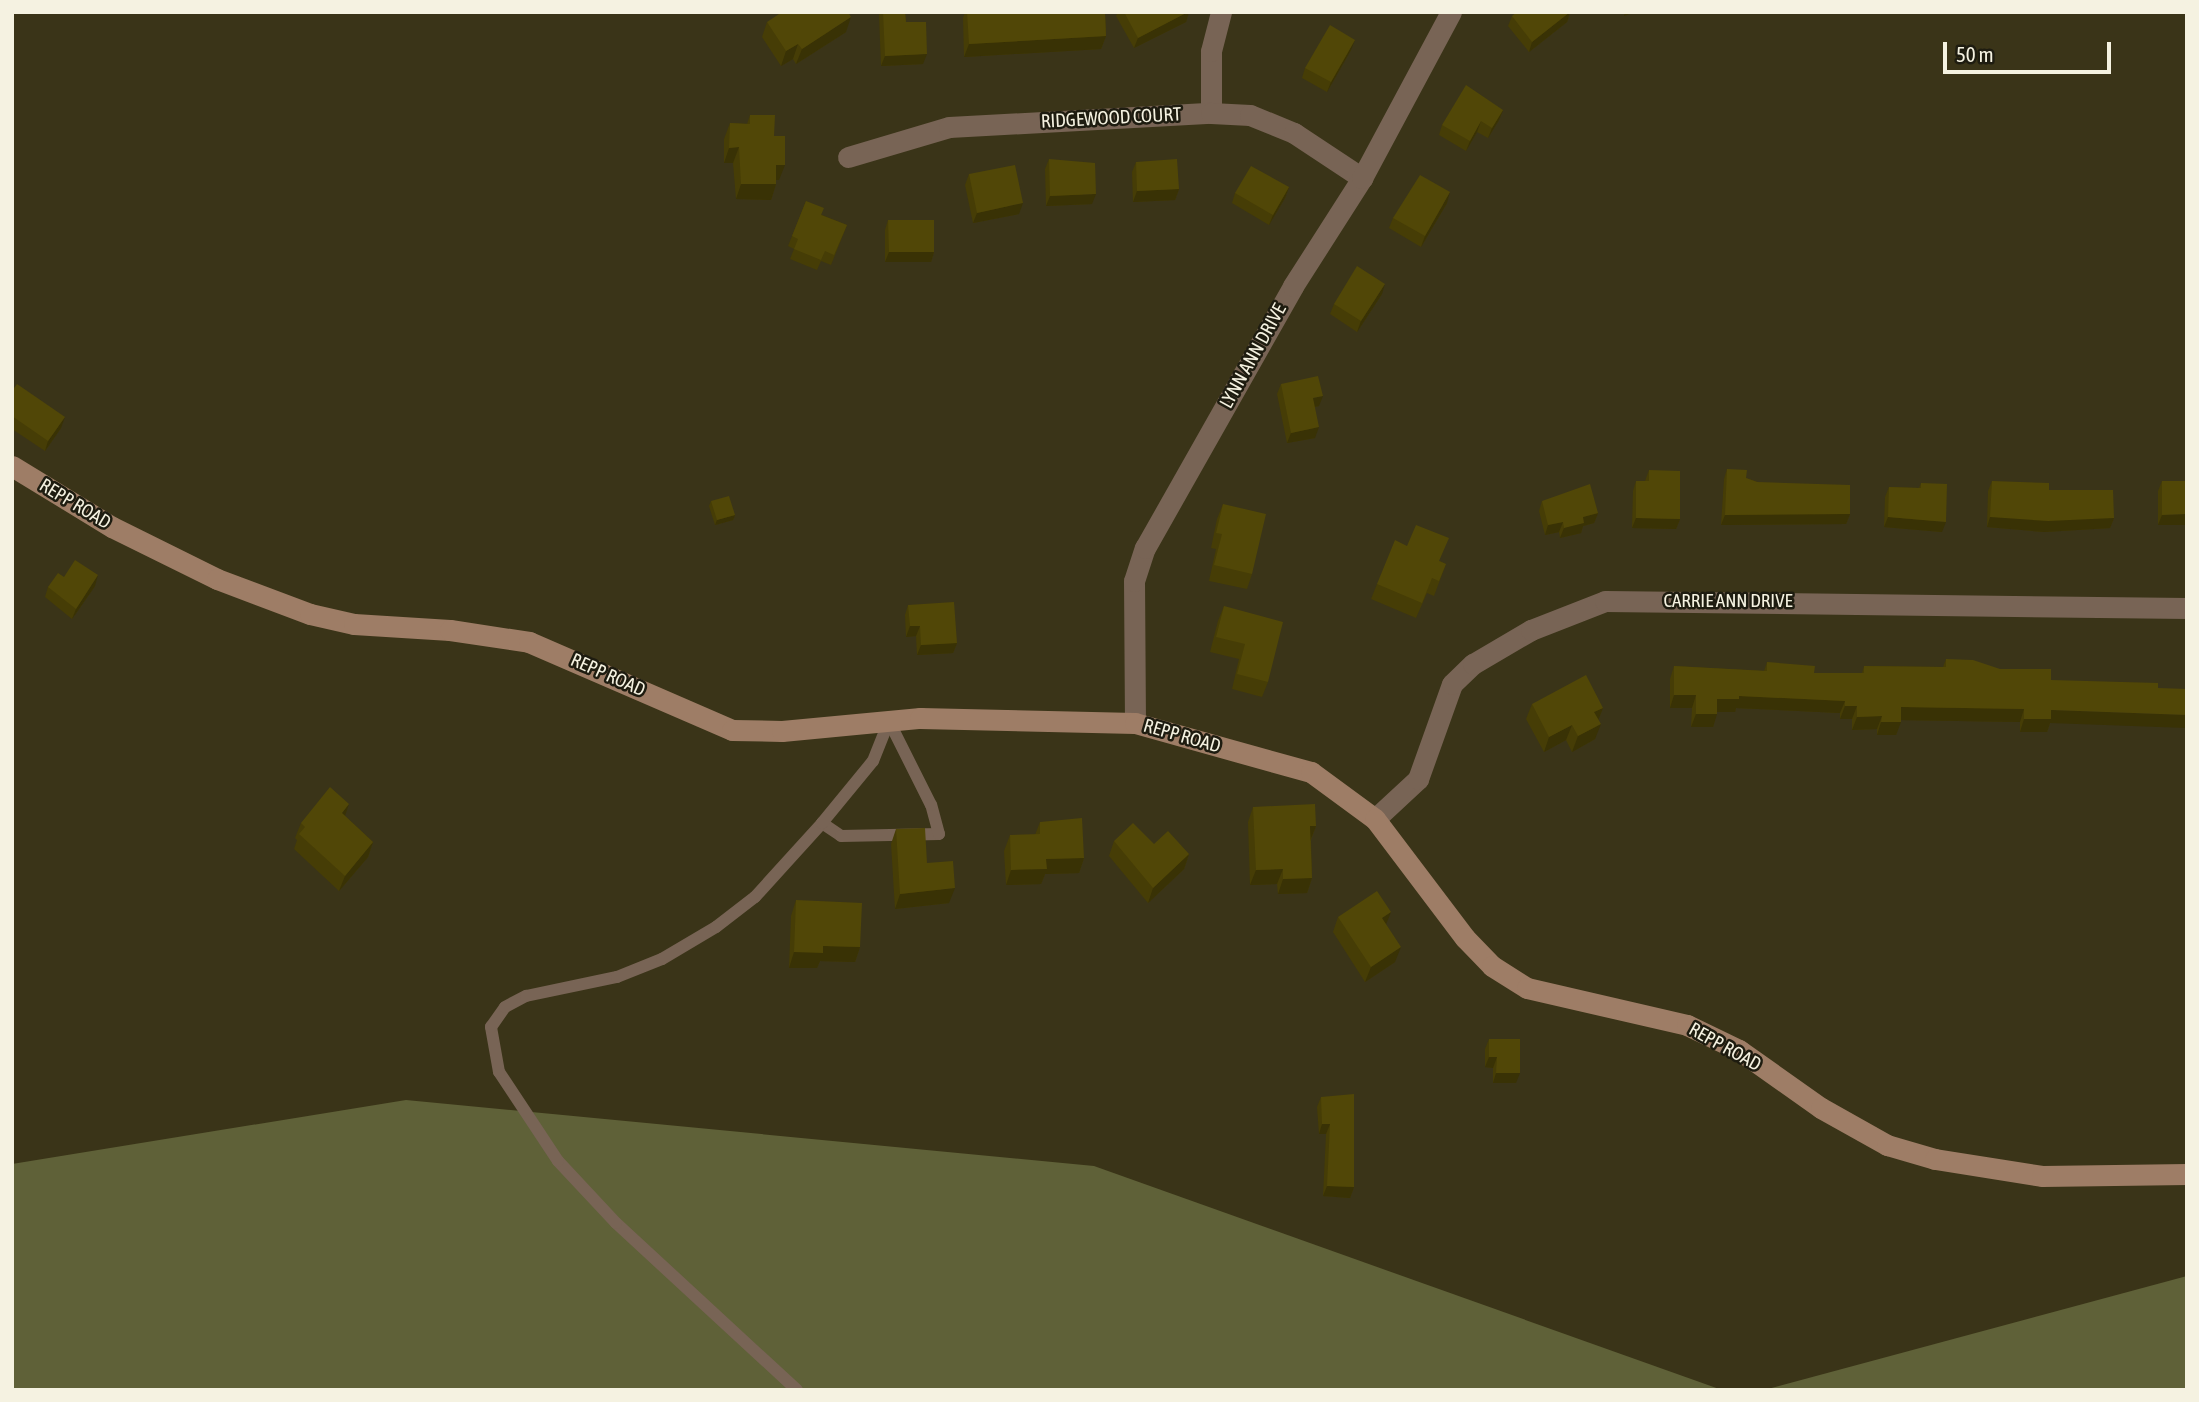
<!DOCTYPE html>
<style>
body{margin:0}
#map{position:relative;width:2199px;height:1402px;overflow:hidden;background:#3a3418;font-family:"Asap Condensed",sans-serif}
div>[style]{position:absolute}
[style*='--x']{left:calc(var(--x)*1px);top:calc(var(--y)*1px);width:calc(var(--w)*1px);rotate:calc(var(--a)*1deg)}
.green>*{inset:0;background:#5f6138}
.lane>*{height:12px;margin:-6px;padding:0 6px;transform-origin:6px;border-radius:6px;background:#786455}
.street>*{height:21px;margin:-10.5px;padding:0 10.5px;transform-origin:10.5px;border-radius:10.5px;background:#786455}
.secondary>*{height:21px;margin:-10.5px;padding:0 10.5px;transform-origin:10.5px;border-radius:10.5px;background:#9e7d66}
.wall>*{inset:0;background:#463d06}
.shaded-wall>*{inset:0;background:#393205}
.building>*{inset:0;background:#514707}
span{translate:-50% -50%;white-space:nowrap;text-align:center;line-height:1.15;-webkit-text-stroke:5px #1e1c10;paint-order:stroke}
.street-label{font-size:19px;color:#f5f2e1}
.frame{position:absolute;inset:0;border:14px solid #f5f2e1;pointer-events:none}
.scale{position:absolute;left:1943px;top:42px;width:168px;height:32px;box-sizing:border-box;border:4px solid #f5f2e1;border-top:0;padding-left:9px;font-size:21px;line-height:24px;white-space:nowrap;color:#f5f2e1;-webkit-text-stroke:5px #1e1c10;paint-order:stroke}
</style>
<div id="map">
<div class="green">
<i style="clip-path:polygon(406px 1100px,1094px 1166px,1722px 1390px,12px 1390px,12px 1164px)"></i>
<i style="clip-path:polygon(2187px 1276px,2187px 1390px,1764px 1390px)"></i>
</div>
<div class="lane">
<i style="--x:822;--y:823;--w:23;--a:34"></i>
<i style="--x:841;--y:836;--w:98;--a:-1.2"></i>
<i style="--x:939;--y:834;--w:30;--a:-105"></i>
<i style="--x:931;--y:805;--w:94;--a:-116.6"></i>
<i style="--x:797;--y:1390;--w:246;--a:-137.3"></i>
<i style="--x:616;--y:1223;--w:85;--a:-133.1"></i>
<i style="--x:558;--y:1161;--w:107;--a:-123.5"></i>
<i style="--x:499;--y:1072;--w:46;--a:-100.1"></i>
<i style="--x:491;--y:1027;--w:24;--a:-55"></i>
<i style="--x:505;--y:1007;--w:24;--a:-28"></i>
<i style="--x:526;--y:996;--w:93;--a:-11.8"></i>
<i style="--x:617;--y:977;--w:48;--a:-21.8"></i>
<i style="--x:662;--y:959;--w:63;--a:-30.7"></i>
<i style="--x:716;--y:927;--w:49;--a:-37.6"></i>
<i style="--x:755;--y:897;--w:100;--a:-47.8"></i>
<i style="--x:822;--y:823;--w:80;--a:-50.6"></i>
<i style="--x:873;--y:761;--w:43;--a:-68.2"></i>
</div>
<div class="street">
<i style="--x:1211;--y:113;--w:62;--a:-90"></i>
<i style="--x:1211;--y:51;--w:40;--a:-75.6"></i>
<i style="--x:848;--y:157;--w:105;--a:-16.5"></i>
<i style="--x:949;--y:127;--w:262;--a:-3.1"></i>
<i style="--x:1211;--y:113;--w:39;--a:3"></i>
<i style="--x:1250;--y:115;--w:48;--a:22.2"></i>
<i style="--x:1294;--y:133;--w:82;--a:33.5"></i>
<i style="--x:1135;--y:723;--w:142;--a:-90.4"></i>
<i style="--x:1134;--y:581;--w:35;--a:-72"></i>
<i style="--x:1145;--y:548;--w:301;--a:-60.5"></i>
<i style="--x:1293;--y:286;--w:128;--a:-57.4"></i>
<i style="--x:1362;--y:178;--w:188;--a:-61.8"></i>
<i style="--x:1375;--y:819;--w:59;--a:-42.9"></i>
<i style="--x:1418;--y:779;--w:101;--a:-70.3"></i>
<i style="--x:1452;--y:684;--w:29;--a:-44"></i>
<i style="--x:1473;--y:664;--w:67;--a:-30.4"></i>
<i style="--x:1531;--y:630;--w:79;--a:-21.4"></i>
<i style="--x:1605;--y:601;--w:582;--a:0.69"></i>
</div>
<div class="secondary">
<i style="--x:12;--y:466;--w:117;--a:31.4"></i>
<i style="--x:112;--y:527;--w:117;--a:26.3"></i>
<i style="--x:217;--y:579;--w:99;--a:20.6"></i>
<i style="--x:310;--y:614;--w:45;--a:12.8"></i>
<i style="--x:354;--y:624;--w:96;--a:3.6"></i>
<i style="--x:450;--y:630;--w:80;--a:8.6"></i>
<i style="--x:529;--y:642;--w:221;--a:23.4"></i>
<i style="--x:732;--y:730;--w:50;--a:1.1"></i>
<i style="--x:782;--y:731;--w:139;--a:-5.4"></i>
<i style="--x:920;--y:718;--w:215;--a:1.3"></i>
<i style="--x:1135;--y:723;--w:183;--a:15.6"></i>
<i style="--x:1311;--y:772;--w:79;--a:36.3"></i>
<i style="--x:1375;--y:819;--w:149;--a:52.9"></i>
<i style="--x:1465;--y:938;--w:39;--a:46"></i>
<i style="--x:1492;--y:966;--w:41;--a:32.2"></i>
<i style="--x:1527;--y:988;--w:164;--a:13"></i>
<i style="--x:1687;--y:1025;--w:58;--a:25.7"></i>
<i style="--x:1739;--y:1050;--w:100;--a:35.3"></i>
<i style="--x:1821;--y:1108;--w:76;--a:29.3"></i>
<i style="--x:1887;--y:1145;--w:50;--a:16.3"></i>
<i style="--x:1935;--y:1159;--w:108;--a:9"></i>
<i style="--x:2042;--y:1176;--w:145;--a:-0.8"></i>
</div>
<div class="wall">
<i style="clip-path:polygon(880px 12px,905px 12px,906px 22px,923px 64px,881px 66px,879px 15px)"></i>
<i style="clip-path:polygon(965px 12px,1105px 12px,1106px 36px,1101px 49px,964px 57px,963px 18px)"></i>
<i style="clip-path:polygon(1118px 12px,1189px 12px,1186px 22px,1134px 48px,1116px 16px)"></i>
<i style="clip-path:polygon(1570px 12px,1567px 22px,1529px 52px,1508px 26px,1512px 16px)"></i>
<i style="clip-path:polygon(767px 22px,846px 32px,796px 64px,793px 59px,781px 66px,762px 37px)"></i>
<i style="clip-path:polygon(1351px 50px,1327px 92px,1302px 78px,1305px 68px)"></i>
<i style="clip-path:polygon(1503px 110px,1499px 120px,1488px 138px,1477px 132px,1466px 151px,1439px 135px,1442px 125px)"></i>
<i style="clip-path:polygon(750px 115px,774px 136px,779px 180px,776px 180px,776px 184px,771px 200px,736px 199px,733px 163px,724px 163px,724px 139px,730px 123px,747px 124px)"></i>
<i style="clip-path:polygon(1049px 159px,1092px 204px,1046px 206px,1045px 169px)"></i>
<i style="clip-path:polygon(1136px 162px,1179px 189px,1175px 200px,1133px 202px,1132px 172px)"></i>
<i style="clip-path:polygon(969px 174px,1019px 214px,973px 223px,965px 185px)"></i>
<i style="clip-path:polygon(1289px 187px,1285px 198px,1269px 225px,1232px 203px,1235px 193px)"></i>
<i style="clip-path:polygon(806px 201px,822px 215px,847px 225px,831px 265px,821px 261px,817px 270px,790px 259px,794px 249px,788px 246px)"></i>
<i style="clip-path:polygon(1447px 203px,1421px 247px,1389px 228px,1393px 218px)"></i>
<i style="clip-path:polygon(888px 220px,934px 252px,931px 262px,885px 262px,885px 230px)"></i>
<i style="clip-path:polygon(1382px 294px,1357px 332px,1330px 314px,1334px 304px)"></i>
<i style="clip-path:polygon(1281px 384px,1319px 406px,1315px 407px,1315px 438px,1287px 443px,1277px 394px)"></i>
<i style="clip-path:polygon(12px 391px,61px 428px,45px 451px,12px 429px)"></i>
<i style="clip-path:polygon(1727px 469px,1746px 478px,1850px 514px,1846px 524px,1721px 525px,1724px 479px)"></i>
<i style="clip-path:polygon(1649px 470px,1680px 519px,1676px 529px,1632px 528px,1633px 491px,1636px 481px,1645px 481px)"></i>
<i style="clip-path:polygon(1992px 481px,2049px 490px,2114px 518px,2110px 528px,2044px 532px,1987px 527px,1988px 491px)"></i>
<i style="clip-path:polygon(2162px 481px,2187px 481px,2158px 525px,2158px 491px)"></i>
<i style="clip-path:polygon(1921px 483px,1942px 532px,1884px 527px,1885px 497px,1889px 487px,1919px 488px)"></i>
<i style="clip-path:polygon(711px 501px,735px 515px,733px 520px,715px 525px,709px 506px)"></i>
<i style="clip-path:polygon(1542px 501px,1598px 513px,1594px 523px,1583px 526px,1581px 533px,1560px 538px,1559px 532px,1545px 535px,1539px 511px)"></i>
<i style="clip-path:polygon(1223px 504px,1252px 574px,1247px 589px,1209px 581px,1216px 549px,1211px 548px,1217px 519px)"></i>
<i style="clip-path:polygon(1440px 561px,1446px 564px,1434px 596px,1427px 593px,1416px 618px,1371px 599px,1377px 584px)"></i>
<i style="clip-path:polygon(64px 577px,95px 586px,72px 619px,45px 597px,48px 587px)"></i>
<i style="clip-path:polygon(908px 605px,957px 643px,953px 653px,917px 655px,916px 636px,906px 637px,905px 615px)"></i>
<i style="clip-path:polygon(1224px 606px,1268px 682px,1262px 697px,1232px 689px,1239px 659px,1210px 652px,1218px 621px)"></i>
<i style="clip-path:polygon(1946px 659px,2050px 723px,2047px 732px,2020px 732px,2020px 722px,1901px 720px,1896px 735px,1877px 735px,1877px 729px,1852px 730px,1852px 719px,1840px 719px,1840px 713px,1736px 708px,1735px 712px,1717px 712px,1713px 727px,1691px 727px,1692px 708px,1670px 708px,1670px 679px,1674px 666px,1764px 671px,1767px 662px,1814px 673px,1862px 673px,1864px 666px,1943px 667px)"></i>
<i style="clip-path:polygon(1532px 704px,1603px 708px,1598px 720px,1595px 739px,1572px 752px,1566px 740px,1544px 752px,1526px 719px)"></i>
<i style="clip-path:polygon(1253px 807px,1316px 826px,1311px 840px,1312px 878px,1307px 893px,1278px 894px,1277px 884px,1250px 885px,1248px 822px)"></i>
<i style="clip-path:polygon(345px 816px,373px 842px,368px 857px,339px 891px,294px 849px,297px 840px,295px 838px,301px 823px)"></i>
<i style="clip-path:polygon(1040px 822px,1084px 858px,1079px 873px,1045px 874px,1041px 884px,1006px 885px,1004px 851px,1010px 835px,1035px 835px)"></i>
<i style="clip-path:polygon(896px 829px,927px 863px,949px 903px,895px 909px,891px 844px)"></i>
<i style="clip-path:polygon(1114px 841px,1154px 844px,1189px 854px,1184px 869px,1148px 903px,1109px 856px)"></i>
<i style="clip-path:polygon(796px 900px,860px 947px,855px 962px,820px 961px,817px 968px,789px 968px,791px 916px)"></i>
<i style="clip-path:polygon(1338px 917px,1395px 962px,1365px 982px,1333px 932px)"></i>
<i style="clip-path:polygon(1489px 1039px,1516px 1083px,1493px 1083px,1493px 1068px,1485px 1067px,1485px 1049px)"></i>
<i style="clip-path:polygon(1321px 1097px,1354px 1187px,1350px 1198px,1323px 1196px,1326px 1134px,1319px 1134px,1317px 1107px)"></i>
</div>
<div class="shaded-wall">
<i style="clip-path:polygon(1188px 12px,1189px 12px,1186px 22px,1134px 48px,1138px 38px)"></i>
<i style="clip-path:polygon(1570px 12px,1567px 22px,1529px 52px,1532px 42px)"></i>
<i style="clip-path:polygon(1625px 12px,1636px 12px,1624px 16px)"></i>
<i style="clip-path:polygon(851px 17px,846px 32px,796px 64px,802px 49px)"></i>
<i style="clip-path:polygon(1106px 36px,1101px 49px,964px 57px,969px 44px)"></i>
<i style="clip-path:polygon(1355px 40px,1351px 50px,1327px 92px,1331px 82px)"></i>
<i style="clip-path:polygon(798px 44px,793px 59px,781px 66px,786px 51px)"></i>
<i style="clip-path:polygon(927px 54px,923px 64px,881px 66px,885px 56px)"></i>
<i style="clip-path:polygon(1503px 110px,1499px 120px,1488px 138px,1492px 128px)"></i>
<i style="clip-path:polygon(1481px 121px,1477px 132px,1466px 151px,1470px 141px)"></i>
<i style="clip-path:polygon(739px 147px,733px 163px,724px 163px,729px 148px)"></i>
<i style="clip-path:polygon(776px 165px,785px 165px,779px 180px,771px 180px)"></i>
<i style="clip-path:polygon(741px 184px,776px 184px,771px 200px,736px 199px)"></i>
<i style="clip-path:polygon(1289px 187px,1285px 198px,1269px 225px,1273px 215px)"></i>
<i style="clip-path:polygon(1179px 189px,1175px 200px,1133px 202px,1137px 191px)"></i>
<i style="clip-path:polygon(1450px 192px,1447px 203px,1421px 247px,1425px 236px)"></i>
<i style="clip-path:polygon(1096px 194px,1092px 204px,1046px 206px,1050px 196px)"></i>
<i style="clip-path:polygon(1023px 203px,1019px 214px,973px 223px,977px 213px)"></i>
<i style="clip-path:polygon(889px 252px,934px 252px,931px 262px,885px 262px)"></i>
<i style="clip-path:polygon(1385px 284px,1382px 294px,1357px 332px,1361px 321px)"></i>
<i style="clip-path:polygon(1323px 396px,1319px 406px,1309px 408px,1313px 398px)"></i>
<i style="clip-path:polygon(65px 417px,61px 428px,45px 451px,48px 441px)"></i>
<i style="clip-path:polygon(1319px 427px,1315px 438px,1287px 443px,1291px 433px)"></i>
<i style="clip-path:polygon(1598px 513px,1594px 523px,1583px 526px,1581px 533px,1560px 538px,1564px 528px,1583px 517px)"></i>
<i style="clip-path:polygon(1850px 514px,1846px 524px,1721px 525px,1725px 515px)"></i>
<i style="clip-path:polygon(2187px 514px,2187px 525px,2158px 525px,2162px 515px)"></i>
<i style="clip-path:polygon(735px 515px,733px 520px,715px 525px,717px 520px)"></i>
<i style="clip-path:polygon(1888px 517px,1946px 522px,1942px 532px,1884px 527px)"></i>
<i style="clip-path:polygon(1990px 517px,2114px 518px,2110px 528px,2044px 532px,1987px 527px)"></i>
<i style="clip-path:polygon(1636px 518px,1680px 519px,1676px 529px,1632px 528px)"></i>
<i style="clip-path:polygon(1563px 522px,1559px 532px,1545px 535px,1548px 525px)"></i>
<i style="clip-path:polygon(98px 575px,95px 586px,72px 619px,76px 609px)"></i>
<i style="clip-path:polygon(910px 626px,920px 626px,916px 636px,906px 637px)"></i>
<i style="clip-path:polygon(957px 643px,953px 653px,917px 655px,921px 645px)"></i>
<i style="clip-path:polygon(1674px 695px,1696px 695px,1692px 708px,1670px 708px)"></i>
<i style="clip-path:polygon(1739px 696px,1845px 701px,1840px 713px,1736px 708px,1735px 712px,1713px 712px,1717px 699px)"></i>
<i style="clip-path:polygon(1845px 706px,1857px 706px,1852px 719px,1840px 719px)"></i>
<i style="clip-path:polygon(1901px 707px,2024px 709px,2020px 722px,1896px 720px)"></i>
<i style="clip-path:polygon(1603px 708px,1597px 723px,1594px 712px)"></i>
<i style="clip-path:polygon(2051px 710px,2187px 715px,2187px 728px,2050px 723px,2047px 732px,2020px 732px,2024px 719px)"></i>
<i style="clip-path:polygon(1696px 714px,1717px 714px,1713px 727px,1691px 727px)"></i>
<i style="clip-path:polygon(1882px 716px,1877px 729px,1852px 730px,1857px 717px)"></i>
<i style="clip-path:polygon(1881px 722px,1901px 722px,1896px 735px,1877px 735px)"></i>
<i style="clip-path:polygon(1601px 724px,1595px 739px,1572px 752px,1578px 736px)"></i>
<i style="clip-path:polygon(1572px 725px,1566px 740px,1544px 752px,1549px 737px)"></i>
<i style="clip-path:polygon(349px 804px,344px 819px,342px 813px)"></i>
<i style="clip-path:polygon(1310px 826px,1316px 826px,1310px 841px)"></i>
<i style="clip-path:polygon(373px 842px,368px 857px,339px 891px,345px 876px)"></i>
<i style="clip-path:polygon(1189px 854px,1184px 869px,1148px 903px,1153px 888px)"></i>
<i style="clip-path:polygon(1084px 858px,1079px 873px,1045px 874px,1041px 884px,1006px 885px,1011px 870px,1046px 859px)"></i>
<i style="clip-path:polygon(1283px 869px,1277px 884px,1250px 885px,1256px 870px)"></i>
<i style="clip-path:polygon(1312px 878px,1307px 893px,1278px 894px,1283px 879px)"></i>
<i style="clip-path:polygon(955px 888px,949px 903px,895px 909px,900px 894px)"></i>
<i style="clip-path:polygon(1391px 912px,1385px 927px,1382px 918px)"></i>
<i style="clip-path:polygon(823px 946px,860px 947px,855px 962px,820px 961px,817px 968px,789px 968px,794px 952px)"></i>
<i style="clip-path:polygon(1401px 947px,1395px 962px,1365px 982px,1371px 967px)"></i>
<i style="clip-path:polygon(1489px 1057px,1497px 1057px,1493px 1068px,1485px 1067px)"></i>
<i style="clip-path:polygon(1496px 1073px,1520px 1073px,1516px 1083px,1493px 1083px)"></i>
<i style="clip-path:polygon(1322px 1124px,1330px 1124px,1326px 1134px,1319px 1134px)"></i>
<i style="clip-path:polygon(1327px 1186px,1354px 1187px,1350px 1198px,1323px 1196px)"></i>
</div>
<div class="building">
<i style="clip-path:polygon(782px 12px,848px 12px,851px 17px,802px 49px,798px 44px,786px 51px,767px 22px)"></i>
<i style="clip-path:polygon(883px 12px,905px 12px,906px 22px,926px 22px,927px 54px,885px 56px)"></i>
<i style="clip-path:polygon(967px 12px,1105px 12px,1106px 36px,969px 44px)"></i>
<i style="clip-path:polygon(1124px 12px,1188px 12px,1138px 38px)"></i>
<i style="clip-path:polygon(1517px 12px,1570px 12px,1532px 42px,1512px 16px)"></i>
<i style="clip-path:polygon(1330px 25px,1355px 40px,1331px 82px,1305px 68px)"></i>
<i style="clip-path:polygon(1466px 85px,1503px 110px,1492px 128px,1481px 121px,1470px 141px,1442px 125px)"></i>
<i style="clip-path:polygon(750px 115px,775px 115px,774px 136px,785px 136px,785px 165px,776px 165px,776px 184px,741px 184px,739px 147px,729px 148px,730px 123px,750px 124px)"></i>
<i style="clip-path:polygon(1049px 159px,1095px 163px,1096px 194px,1050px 196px)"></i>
<i style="clip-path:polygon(1177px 159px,1179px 189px,1137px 191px,1136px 162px)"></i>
<i style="clip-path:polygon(1015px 165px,1023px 203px,977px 213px,969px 174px)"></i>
<i style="clip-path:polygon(1251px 166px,1289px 187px,1273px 215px,1235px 193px)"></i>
<i style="clip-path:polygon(1420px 175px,1450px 192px,1425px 236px,1393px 218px)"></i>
<i style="clip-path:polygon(806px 201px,824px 208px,821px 215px,847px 225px,834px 255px,825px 251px,821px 260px,794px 249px,798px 239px,792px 236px)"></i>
<i style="clip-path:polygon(888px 220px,934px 220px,934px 252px,889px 252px)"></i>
<i style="clip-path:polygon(1357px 266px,1385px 284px,1361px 321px,1334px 304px)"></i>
<i style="clip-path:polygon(1318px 376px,1323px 396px,1313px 398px,1319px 427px,1291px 433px,1281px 384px)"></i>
<i style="clip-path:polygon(17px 384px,65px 417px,48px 441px,12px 416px,12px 391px)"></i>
<i style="clip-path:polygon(1727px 469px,1747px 470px,1746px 478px,1757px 482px,1850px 485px,1850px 514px,1725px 515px)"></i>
<i style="clip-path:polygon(1649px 470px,1680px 471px,1680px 519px,1636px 518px,1636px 481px,1649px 481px)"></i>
<i style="clip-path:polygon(1992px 481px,2049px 483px,2049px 490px,2113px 490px,2114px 518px,2048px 521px,1990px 517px)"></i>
<i style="clip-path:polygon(2162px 481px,2187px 481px,2187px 514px,2162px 515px)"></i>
<i style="clip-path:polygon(1921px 483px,1947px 484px,1946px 522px,1888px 517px,1889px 487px,1921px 488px)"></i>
<i style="clip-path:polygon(1590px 484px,1598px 513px,1583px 517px,1584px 523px,1564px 528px,1563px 522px,1548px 525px,1542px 501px)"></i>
<i style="clip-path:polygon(729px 496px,735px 515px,717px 520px,711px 501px)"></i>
<i style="clip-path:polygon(1223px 504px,1266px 514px,1252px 574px,1214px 565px,1222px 534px,1216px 533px)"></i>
<i style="clip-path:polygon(1416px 525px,1449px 538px,1439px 561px,1446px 564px,1439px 581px,1432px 578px,1422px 603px,1377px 584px,1395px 540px,1407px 546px)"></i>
<i style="clip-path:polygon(75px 560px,98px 575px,76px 609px,48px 587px,58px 573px,64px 577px)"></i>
<i style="clip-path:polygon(954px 602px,957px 643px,921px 645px,920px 626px,910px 626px,908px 605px)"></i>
<i style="clip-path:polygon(1224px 606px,1283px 622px,1268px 682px,1237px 674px,1245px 644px,1216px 637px)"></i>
<i style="clip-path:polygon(1946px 659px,1973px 660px,2000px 669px,2051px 669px,2051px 680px,2158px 683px,2158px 688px,2187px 689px,2187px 715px,2051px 710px,2051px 719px,2024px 719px,2024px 709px,1901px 707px,1901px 722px,1881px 722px,1882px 716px,1857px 717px,1857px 706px,1845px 706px,1845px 701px,1739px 696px,1739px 699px,1717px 699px,1717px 714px,1696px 714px,1696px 695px,1674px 695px,1674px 666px,1767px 671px,1767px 662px,1815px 666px,1814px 673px,1864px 673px,1864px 666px,1946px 667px)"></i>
<i style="clip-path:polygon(1586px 675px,1603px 708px,1594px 712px,1601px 724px,1578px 736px,1572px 725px,1549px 737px,1532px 704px)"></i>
<i style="clip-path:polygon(330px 787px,349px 804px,342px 813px,373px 842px,345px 876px,299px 834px,305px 827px,301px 823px)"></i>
<i style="clip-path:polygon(1315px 804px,1316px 826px,1310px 826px,1312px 878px,1283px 879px,1283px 869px,1256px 870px,1253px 807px)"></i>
<i style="clip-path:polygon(1082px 818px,1084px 858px,1046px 859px,1047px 869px,1011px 870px,1010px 835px,1040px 834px,1040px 822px)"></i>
<i style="clip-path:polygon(1133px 823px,1154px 844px,1168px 831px,1189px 854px,1153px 888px,1114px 841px)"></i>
<i style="clip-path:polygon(925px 828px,927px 863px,953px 861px,955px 888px,900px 894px,896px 829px)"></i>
<i style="clip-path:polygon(1377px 891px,1391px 912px,1382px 918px,1401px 947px,1371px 967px,1338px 917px)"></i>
<i style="clip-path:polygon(796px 900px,862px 903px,860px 947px,823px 946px,823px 953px,794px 952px)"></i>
<i style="clip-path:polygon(1489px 1039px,1520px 1039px,1520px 1073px,1496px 1073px,1497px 1057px,1489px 1057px)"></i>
<i style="clip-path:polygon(1354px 1094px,1354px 1187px,1327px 1186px,1330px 1124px,1322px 1124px,1321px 1097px)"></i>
</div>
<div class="street-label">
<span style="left:1111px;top:118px;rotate:-3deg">RIDGEWOOD COURT</span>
<span style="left:1253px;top:356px;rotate:-61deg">LYNN ANN DRIVE</span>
<span style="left:75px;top:504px;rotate:31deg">REPP ROAD</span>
<span style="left:1728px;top:601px">CARRIE ANN DRIVE</span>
<span style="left:608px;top:675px;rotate:24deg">REPP ROAD</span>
<span style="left:1182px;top:736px;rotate:16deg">REPP ROAD</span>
<span style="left:1725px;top:1047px;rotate:29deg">REPP ROAD</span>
</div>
<div class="frame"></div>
<div class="scale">50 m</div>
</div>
